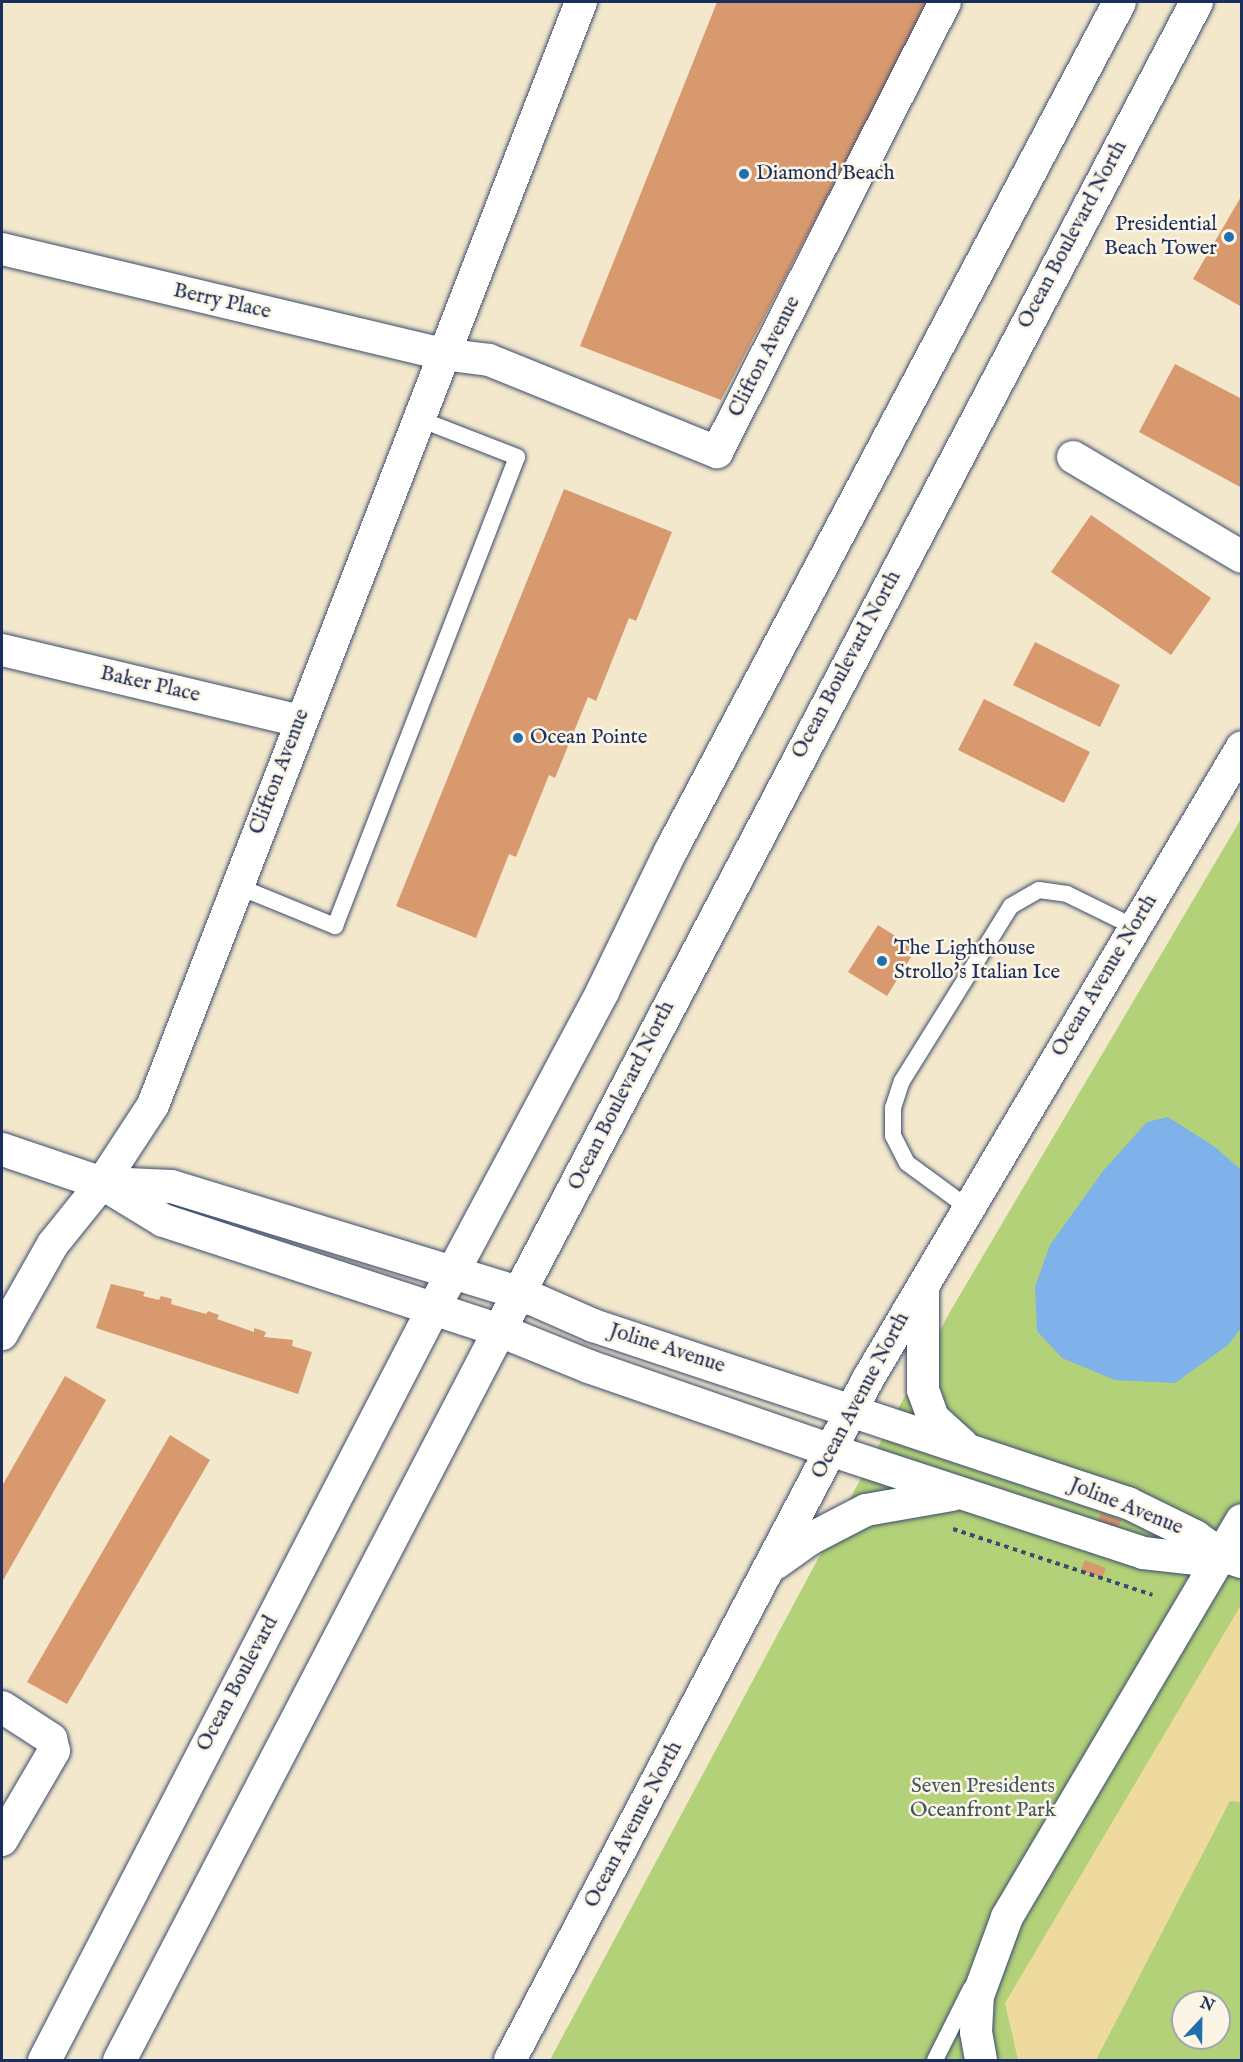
<!DOCTYPE html>
<style>
body{margin:0}
#map{position:relative;width:1243px;height:2062px;overflow:hidden;background:#f3e8cc;font-family:"IM FELL English",serif}
div>[style]{position:absolute}
[style*='--x']{left:calc(var(--x)*1px);top:calc(var(--y)*1px);width:calc(var(--w)*1px);rotate:calc(var(--a)*1deg)}
.green>*{inset:0;background:#b2d178}
.sand>*{inset:0;background:#eeda9e}
.water>*{inset:0;background:#7fb1eb}
.building>*{inset:0;background:#d8996f}
.path>*{height:4px;margin-top:-2px;transform-origin:0;background:repeating-linear-gradient(90deg,#3b4b6e 0 4.5px,transparent 0 9px)}
.roads{filter:drop-shadow(0 0 2px #3b4b6e) drop-shadow(0 0 2px #3b4b6e)}
.lane>*{height:16px;margin:-8px;padding:0 8px;transform-origin:8px;border-radius:8px;background:#fff}
.street>*{height:32px;margin:-16px;padding:0 16px;transform-origin:16px;border-radius:16px;background:#fff}
.secondary>*{height:33px;margin:-16.5px;padding:0 16.5px;transform-origin:16.5px;border-radius:16.5px;background:#fff}
.primary>*{height:33px;margin:-16.5px;padding:0 16.5px;transform-origin:16.5px;border-radius:16.5px;background:#fff}
.dots>*{width:16px;height:16px;translate:-50% -50%;box-sizing:border-box;border:3px solid #fcf5e5;border-radius:50%}
span{translate:-50% -50%;white-space:nowrap;text-align:center;line-height:1.15;-webkit-text-stroke:5px #fcf5e5;paint-order:stroke}
.poi-label{font-size:21px;color:#1b2f5e}
.left{translate:0 -50%;text-align:left}
.right{translate:-100% -50%;text-align:right}
.street-label{font-size:21px;color:#1b2f5e}
.park-label{font-size:21px;color:#415864}
.frame{position:absolute;inset:0;border:3px solid #1b2f5e;pointer-events:none}
.north{position:absolute;left:1171px;top:1990px;width:60px;height:60px;box-sizing:border-box;background:#fcf5e5;border:2px solid #a2a6af;border-radius:50%;rotate:22deg;font-size:16px;font-weight:700;line-height:24px;text-align:center;color:#1b2f5e}
.north::after{content:'';display:block;margin:auto;width:21px;height:27px;background:#1f6fb2;clip-path:polygon(50% 0,100% 100%,50% 72%,0 100%)}
</style>
<div id="map">
<div class="green">
<i style="clip-path:polygon(evenodd,1241px 819px,1241px 2060px,550px 2060px,951px 1310px,1241px 819px,1183px 2002px,1219px 2002px,1219px 2038px,1183px 2038px,1183px 2002px)"></i>
</div>
<div class="sand">
<i style="clip-path:polygon(1241px 1605px,1241px 1802px,1230px 1801px,1096px 2060px,1018px 2060px,1005px 2003px)"></i>
</div>
<div class="water">
<i style="clip-path:polygon(1168px 1117px,1215px 1147px,1241px 1170px,1241px 1328px,1228px 1345px,1175px 1383px,1115px 1380px,1062px 1358px,1037px 1331px,1035px 1287px,1050px 1245px,1103px 1171px,1147px 1122px)"></i>
</div>
<div class="building">
<i style="clip-path:polygon(717px 2px,929px 2px,721px 400px,580px 346px)"></i>
<i style="clip-path:polygon(1242px 195px,1242px 307px,1193px 279px)"></i>
<i style="clip-path:polygon(1175px 364px,1242px 399px,1242px 488px,1139px 432px)"></i>
<i style="clip-path:polygon(564px 489px,672px 532px,636px 621px,629px 618px,596px 701px,588px 697px,555px 778px,549px 775px,516px 857px,509px 854px,476px 938px,396px 906px)"></i>
<i style="clip-path:polygon(1091px 515px,1211px 598px,1171px 655px,1051px 572px)"></i>
<i style="clip-path:polygon(1035px 642px,1120px 685px,1100px 727px,1013px 685px)"></i>
<i style="clip-path:polygon(984px 699px,1090px 752px,1064px 803px,958px 750px)"></i>
<i style="clip-path:polygon(878px 925px,916px 949px,887px 996px,848px 972px)"></i>
<i style="clip-path:polygon(111px 1284px,145px 1292px,143px 1296px,159px 1300px,161px 1296px,172px 1299px,171px 1304px,206px 1314px,208px 1311px,219px 1315px,217px 1319px,254px 1332px,254px 1328px,266px 1332px,264px 1337px,293px 1340px,292px 1346px,312px 1352px,298px 1394px,96px 1328px)"></i>
<i style="clip-path:polygon(65px 1376px,106px 1400px,2px 1582px,2px 1486px)"></i>
<i style="clip-path:polygon(170px 1435px,210px 1460px,67px 1704px,27px 1682px)"></i>
<i style="clip-path:polygon(1101px 1513px,1121px 1520px,1116px 1534px,1096px 1527px)"></i>
<i style="clip-path:polygon(1085px 1560px,1106px 1568px,1102px 1578px,1081px 1570px)"></i>
</div>
<div class="path">
<i style="--x:953;--y:1529;--w:210;--a:18.3"></i>
</div>
<div class="roads">
<div class="lane">
<i style="--x:237;--y:886;--w:106;--a:22.2"></i>
<i style="--x:335;--y:926;--w:503;--a:-68.79"></i>
<i style="--x:517;--y:457;--w:107;--a:-158.7"></i>
<i style="--x:967;--y:1207;--w:74;--a:-143.7"></i>
<i style="--x:907;--y:1163;--w:30;--a:-117"></i>
<i style="--x:893;--y:1136;--w:28;--a:-90"></i>
<i style="--x:893;--y:1108;--w:28;--a:-72"></i>
<i style="--x:902;--y:1081;--w:206;--a:-58.1"></i>
<i style="--x:1011;--y:906;--w:32;--a:-30"></i>
<i style="--x:1039;--y:890;--w:28;--a:8"></i>
<i style="--x:1067;--y:894;--w:75;--a:26.2"></i>
<i style="--x:935;--y:2060;--w:80;--a:-63.4"></i>
</div>
<div class="street">
<i style="--x:2;--y:249;--w:452;--a:13.4"></i>
<i style="--x:442;--y:354;--w:47;--a:7.3"></i>
<i style="--x:489;--y:360;--w:246;--a:22"></i>
<i style="--x:717;--y:452;--w:504;--a:-63.13"></i>
<i style="--x:1073;--y:457;--w:196;--a:30.6"></i>
<i style="--x:2;--y:650;--w:305;--a:13.4"></i>
<i style="--x:923;--y:1287;--w:103;--a:90"></i>
<i style="--x:923;--y:1390;--w:30;--a:70"></i>
<i style="--x:933;--y:1418;--w:39;--a:42"></i>
<i style="--x:2;--y:1334;--w:103;--a:-60.5"></i>
<i style="--x:53;--y:1244;--w:78;--a:-51.2"></i>
<i style="--x:102;--y:1183;--w:93;--a:-56.8"></i>
<i style="--x:153;--y:1105;--w:1183;--a:-68.79"></i>
<i style="--x:851;--y:1411;--w:292;--a:18.4"></i>
<i style="--x:1128;--y:1503;--w:75;--a:26.2"></i>
<i style="--x:1195;--y:1536;--w:32;--a:36"></i>
<i style="--x:1221;--y:1555;--w:21;--a:19"></i>
<i style="--x:830;--y:1450;--w:330;--a:18.2"></i>
<i style="--x:1143;--y:1553;--w:52;--a:6.6"></i>
<i style="--x:1195;--y:1559;--w:26;--a:-9"></i>
<i style="--x:775;--y:1564;--w:43;--a:-35.5"></i>
<i style="--x:810;--y:1539;--w:63;--a:-27.4"></i>
<i style="--x:866;--y:1510;--w:87;--a:-9.9"></i>
<i style="--x:2;--y:1707;--w:59;--a:33.1"></i>
<i style="--x:51;--y:1739;--w:12;--a:76"></i>
<i style="--x:54;--y:1751;--w:103;--a:120.3"></i>
<i style="--x:510;--y:2060;--w:769;--a:-62.27"></i>
<i style="--x:868;--y:1379;--w:734;--a:-59.38"></i>
<i style="--x:981;--y:2060;--w:28;--a:-100"></i>
<i style="--x:976;--y:2032;--w:36;--a:-87"></i>
<i style="--x:978;--y:1996;--w:84;--a:-69.8"></i>
<i style="--x:1007;--y:1917;--w:461;--a:-59.4"></i>
</div>
<div class="secondary">
<i style="--x:520;--y:1293;--w:80;--a:23.7"></i>
<i style="--x:593;--y:1325;--w:272;--a:18.4"></i>
<i style="--x:44;--y:2060;--w:847;--a:-62.65"></i>
<i style="--x:119;--y:2060;--w:823;--a:-62.5"></i>
<i style="--x:499;--y:1330;--w:96;--a:22"></i>
<i style="--x:588;--y:1366;--w:256;--a:19.1"></i>
</div>
<div class="primary">
<i style="--x:2;--y:1149;--w:106;--a:18.8"></i>
<i style="--x:102;--y:1183;--w:71;--a:31.2"></i>
<i style="--x:163;--y:1220;--w:354;--a:18.1"></i>
<i style="--x:499;--y:1330;--w:1500;--a:-62.31"></i>
<i style="--x:105;--y:1183;--w:66;--a:2.6"></i>
<i style="--x:171;--y:1186;--w:365;--a:17"></i>
<i style="--x:433;--y:1308;--w:359;--a:-61.9"></i>
<i style="--x:602;--y:991;--w:156;--a:-64.1"></i>
<i style="--x:670;--y:851;--w:960;--a:-62.13"></i>
</div>
</div>
<div class="dots">
<i style="left:744px;top:174px;background:#1f6fb2"></i>
<i style="left:1229px;top:237px;background:#1f6fb2"></i>
<i style="left:518px;top:738px;background:#1f6fb2"></i>
<i style="left:882px;top:961px;background:#1f6fb2"></i>
</div>
<div class="poi-label">
<span class="left" style="left:756px;top:174px">Diamond Beach</span>
<span class="right" style="left:1217px;top:237px">Presidential<br>Beach Tower</span>
<span class="left" style="left:530px;top:738px">Ocean Pointe</span>
<span class="left" style="left:894px;top:961px">The Lighthouse<br>Strollo's Italian Ice</span>
</div>
<div class="street-label">
<span style="left:1073px;top:235px;rotate:-62deg">Ocean Boulevard North</span>
<span style="left:222px;top:302px;rotate:13deg">Berry Place</span>
<span style="left:765px;top:357px;rotate:-63deg">Clifton Avenue</span>
<span style="left:847px;top:665px;rotate:-62deg">Ocean Boulevard North</span>
<span style="left:150px;top:685px;rotate:13deg">Baker Place</span>
<span style="left:280px;top:772px;rotate:-69deg">Clifton Avenue</span>
<span style="left:1105px;top:976px;rotate:-59deg">Ocean Avenue North</span>
<span style="left:622px;top:1096px;rotate:-63deg">Ocean Boulevard North</span>
<span style="left:667px;top:1349px;rotate:18deg">Joline Avenue</span>
<span style="left:861px;top:1396px;rotate:-62deg">Ocean Avenue North</span>
<span style="left:1126px;top:1507px;rotate:22deg">Joline Avenue</span>
<span style="left:238px;top:1684px;rotate:-62deg">Ocean Boulevard</span>
<span style="left:634px;top:1825px;rotate:-62deg">Ocean Avenue North</span>
</div>
<div class="park-label">
<span style="left:983px;top:1799px">Seven Presidents<br>Oceanfront Park</span>
</div>
<div class="frame"></div>
<div class="north">N</div>
</div>
